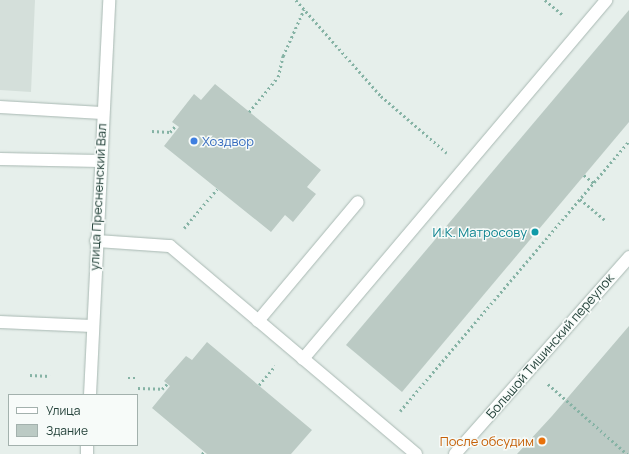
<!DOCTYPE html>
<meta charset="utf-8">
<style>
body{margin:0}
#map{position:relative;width:629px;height:454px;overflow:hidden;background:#e6efeb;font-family:Manrope,sans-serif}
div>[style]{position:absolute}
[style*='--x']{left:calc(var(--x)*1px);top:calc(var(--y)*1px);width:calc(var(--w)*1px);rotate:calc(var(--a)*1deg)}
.built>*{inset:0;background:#d4dfda}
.building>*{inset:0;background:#bbcac4}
.path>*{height:2.5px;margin-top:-1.25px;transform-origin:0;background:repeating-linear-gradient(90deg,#86b3a5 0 2px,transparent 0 5px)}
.roads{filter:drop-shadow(0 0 1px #a8b8b2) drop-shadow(0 0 1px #a8b8b2)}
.service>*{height:12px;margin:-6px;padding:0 6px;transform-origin:6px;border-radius:6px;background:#fff}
.tertiary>*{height:12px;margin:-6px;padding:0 6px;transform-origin:6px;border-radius:6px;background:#fff}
.secondary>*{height:12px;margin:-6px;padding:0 6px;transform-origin:6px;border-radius:6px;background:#fff}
.dots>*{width:11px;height:11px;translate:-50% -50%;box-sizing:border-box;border:2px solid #f7fbf9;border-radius:50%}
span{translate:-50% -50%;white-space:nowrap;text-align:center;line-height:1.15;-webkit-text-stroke:3px #f7fbf9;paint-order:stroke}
.shop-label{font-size:13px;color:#366cbe}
.left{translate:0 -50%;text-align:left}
.street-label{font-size:13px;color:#24423a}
.culture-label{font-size:13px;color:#0d838f}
.right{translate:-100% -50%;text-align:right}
.food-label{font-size:13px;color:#c56008}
.legend{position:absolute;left:8px;top:394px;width:130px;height:52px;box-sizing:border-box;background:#f7fbf9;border:1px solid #a3b1ad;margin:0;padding:5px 7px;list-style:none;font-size:12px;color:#24423a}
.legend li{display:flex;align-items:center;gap:8px;height:20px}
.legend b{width:20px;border:1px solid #a3b1ad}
</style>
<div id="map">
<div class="built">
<i style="clip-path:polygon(0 0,35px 0,31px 92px,0 90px)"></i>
</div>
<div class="building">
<i style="clip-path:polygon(629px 10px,629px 122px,402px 392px,346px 345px)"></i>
<i style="clip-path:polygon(215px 84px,321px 170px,307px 187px,316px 194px,293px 222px,285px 215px,271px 232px,164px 146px,179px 127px,172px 122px,194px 94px,201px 100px)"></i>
<i style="clip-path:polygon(629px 326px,629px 454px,517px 454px,552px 416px)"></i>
<i style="clip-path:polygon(207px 342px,312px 430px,291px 454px,207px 454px,152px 408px,170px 386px,164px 381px,186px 356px,192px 360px)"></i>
</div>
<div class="path">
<i style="--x:296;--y:0;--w:128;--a:48.5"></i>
<i style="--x:381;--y:96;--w:87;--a:40.8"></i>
<i style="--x:545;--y:0;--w:23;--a:40"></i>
<i style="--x:249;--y:112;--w:45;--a:-50.4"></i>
<i style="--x:278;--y:77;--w:22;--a:-77"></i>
<i style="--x:283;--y:56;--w:51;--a:-65.9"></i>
<i style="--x:152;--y:131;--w:18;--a:3"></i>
<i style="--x:170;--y:132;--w:9;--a:-49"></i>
<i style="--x:584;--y:175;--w:13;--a:39"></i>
<i style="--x:580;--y:199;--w:34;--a:40"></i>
<i style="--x:184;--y:228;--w:51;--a:-49.8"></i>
<i style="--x:30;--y:375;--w:20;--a:3"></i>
<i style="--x:128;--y:378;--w:10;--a:0"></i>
<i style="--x:548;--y:384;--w:106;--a:41.5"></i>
<i style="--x:259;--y:385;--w:25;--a:-50"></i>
<i style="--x:138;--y:388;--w:24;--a:2"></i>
<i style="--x:162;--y:389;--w:7;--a:-45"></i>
<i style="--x:400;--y:411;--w:354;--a:-49.7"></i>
<i style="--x:202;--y:454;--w:3;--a:-45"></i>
</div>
<div class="roads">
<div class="service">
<i style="--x:0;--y:107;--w:102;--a:3.4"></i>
<i style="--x:0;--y:159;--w:100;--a:1.1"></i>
<i style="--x:96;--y:241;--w:74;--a:3.9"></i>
<i style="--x:170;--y:246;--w:322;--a:40.2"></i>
<i style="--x:258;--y:321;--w:155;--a:-50"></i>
<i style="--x:0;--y:322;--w:92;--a:2.5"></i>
<i style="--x:303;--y:359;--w:470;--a:-49.8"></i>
</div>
<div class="tertiary">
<i style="--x:455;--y:454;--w:263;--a:-48.5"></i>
</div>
<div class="secondary">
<i style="--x:90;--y:395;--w:395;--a:-87.2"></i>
<i style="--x:87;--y:454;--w:9;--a:-90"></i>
</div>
</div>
<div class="dots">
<i style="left:194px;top:141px;background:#3f7fe0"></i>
<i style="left:535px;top:232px;background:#0f9aa8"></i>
<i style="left:542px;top:441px;background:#e8710a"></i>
</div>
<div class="shop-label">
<span class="left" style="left:202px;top:141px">Хоздвор</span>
</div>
<div class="street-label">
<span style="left:98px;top:197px;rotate:-87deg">улица Пресненский Вал</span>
<span style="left:550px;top:346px;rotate:-49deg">Большой Тишинский переулок</span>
</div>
<div class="culture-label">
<span class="right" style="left:527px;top:232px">И.К. Матросову</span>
</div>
<div class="food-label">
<span class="right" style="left:534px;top:441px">После обсудим</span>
</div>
<ul class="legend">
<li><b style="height:5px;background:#fff"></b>Улица</li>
<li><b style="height:11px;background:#bbcac4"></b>Здание</li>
</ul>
</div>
